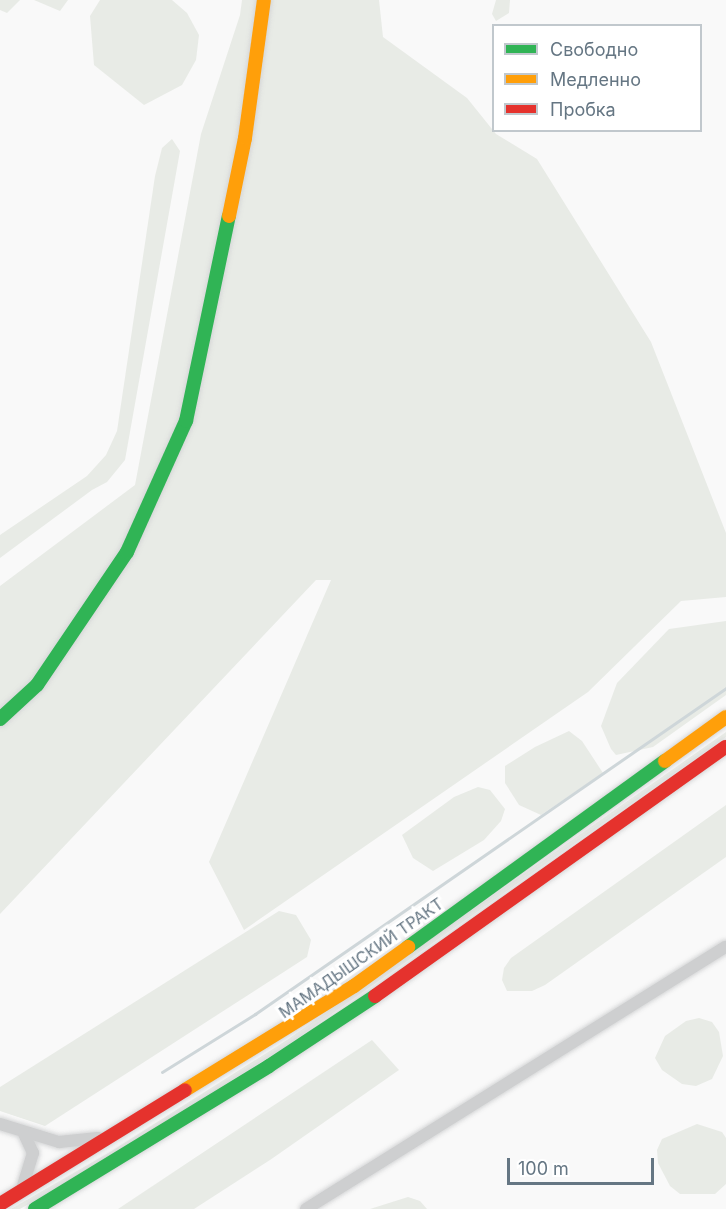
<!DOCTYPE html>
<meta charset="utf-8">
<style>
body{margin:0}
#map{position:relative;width:726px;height:1209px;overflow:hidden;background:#f9f9f9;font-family:Inter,sans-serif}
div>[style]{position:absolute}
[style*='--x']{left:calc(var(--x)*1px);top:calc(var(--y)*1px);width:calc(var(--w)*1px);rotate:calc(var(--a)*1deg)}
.green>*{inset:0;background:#e8ebe6}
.stream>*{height:3px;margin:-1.5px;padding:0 1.5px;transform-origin:1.5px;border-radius:1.5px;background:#ced6d9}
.roads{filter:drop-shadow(0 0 2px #d5d6d7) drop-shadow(0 0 2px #d5d6d7)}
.street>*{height:12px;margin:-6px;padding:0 6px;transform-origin:6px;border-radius:6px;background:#cecfd0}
.fast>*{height:14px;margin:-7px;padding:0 7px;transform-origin:7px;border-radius:7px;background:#30b455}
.slow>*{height:14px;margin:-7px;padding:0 7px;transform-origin:7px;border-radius:7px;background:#ff9f0a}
.jam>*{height:14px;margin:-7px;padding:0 7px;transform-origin:7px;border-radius:7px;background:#e5322d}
span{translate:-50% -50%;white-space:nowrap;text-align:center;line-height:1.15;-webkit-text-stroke:6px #fff;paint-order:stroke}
.street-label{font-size:16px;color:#657683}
.legend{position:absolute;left:492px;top:24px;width:210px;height:108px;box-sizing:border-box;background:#fff;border:2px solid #c1c8cd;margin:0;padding:8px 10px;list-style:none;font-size:18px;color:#657683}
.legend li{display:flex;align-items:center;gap:12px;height:30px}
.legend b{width:30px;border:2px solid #c1c8cd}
.scale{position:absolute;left:507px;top:1158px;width:147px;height:27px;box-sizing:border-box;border:3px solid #657683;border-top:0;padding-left:8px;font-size:18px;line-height:21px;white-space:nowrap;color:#657683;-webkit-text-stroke:4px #fff;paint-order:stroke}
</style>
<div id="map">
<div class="green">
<i style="clip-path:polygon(0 0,20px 0,7px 13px,0 10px)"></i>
<i style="clip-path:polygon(34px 0,68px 0,60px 11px)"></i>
<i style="clip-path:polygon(100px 0,172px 0,187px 13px,199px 35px,196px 60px,182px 85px,144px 105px,94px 65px,90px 16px)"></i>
<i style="clip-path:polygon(242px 0,379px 0,383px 37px,467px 98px,496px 134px,537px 159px,651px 342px,726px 533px,726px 597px,681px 601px,588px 692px,244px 930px,209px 862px,331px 580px,316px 580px,0 914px,0 586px,135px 485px,201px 134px,240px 15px)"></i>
<i style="clip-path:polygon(496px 0,510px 0,509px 13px,496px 21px,492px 14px)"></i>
<i style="clip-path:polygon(172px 139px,180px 151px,125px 460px,107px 482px,92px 490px,0 558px,0 535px,87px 476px,106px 455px,117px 431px,155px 176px,162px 148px)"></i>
<i style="clip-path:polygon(726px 621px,726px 695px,653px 747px,616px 755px,611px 749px,601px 726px,617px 683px,669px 629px)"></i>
<i style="clip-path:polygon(569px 731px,582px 741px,603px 773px,541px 815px,519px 805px,505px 783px,505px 766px,535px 747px)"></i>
<i style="clip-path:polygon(726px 732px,726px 737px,286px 1046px,94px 1166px,20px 1209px,11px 1209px,110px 1152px,287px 1040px)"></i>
<i style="clip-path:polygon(478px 787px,490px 790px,505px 809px,501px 821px,484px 840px,433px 871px,413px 858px,402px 835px,454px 797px)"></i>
<i style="clip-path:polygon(726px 805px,726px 857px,545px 985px,532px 991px,507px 991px,502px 980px,504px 968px,511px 958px)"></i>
<i style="clip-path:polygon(279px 911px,296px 915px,311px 940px,307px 957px,45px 1126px,0 1111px,0 1087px)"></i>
<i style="clip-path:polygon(699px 1018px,712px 1022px,719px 1032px,723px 1056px,712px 1079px,696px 1086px,682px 1084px,662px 1070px,655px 1058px,665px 1036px,686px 1021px)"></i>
<i style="clip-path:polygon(372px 1040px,399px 1070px,270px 1160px,194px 1209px,118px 1209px)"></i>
<i style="clip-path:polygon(697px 1124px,722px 1132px,726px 1138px,726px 1184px,715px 1194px,680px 1194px,670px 1186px,658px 1163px,657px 1150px,662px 1139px)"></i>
<i style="clip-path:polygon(408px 1197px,420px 1201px,427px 1209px,370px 1209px)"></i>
</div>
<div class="stream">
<i style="--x:162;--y:1072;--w:110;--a:-31.9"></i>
<i style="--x:255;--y:1014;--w:573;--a:-34.69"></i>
</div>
<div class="roads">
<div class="street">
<i style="--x:0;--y:1124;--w:62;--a:17"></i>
<i style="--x:59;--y:1142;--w:39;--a:-6"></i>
<i style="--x:21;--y:1192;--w:41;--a:-72.9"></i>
<i style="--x:33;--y:1153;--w:21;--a:-115"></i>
<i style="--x:306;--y:1209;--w:495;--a:-32"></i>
</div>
<div class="fast">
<i style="--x:0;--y:719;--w:50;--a:-42.6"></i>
<i style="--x:37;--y:685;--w:161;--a:-55.9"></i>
<i style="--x:127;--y:552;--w:144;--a:-65.8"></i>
<i style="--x:186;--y:421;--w:209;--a:-78.2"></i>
<i style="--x:408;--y:947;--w:317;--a:-35.9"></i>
<i style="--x:35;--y:1209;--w:274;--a:-31.4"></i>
<i style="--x:269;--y:1066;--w:127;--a:-33.4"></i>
</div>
<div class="slow">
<i style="--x:229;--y:216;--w:80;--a:-78.4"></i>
<i style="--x:245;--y:138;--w:139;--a:-82.2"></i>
<i style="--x:665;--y:761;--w:75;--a:-35.8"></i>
<i style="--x:185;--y:1090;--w:198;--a:-31.6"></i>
<i style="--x:354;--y:986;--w:67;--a:-35.8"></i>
</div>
<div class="jam">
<i style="--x:375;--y:996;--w:430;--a:-35.4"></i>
<i style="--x:0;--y:1204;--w:217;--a:-31.6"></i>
</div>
</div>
<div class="street-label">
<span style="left:361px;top:958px;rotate:-35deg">МАМАДЫШСКИЙ ТРАКТ</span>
</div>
<ul class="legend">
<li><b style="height:8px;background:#30b455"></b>Свободно</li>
<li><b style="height:8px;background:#ff9f0a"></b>Медленно</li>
<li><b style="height:8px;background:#e5322d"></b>Пробка</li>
</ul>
<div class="scale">100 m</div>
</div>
